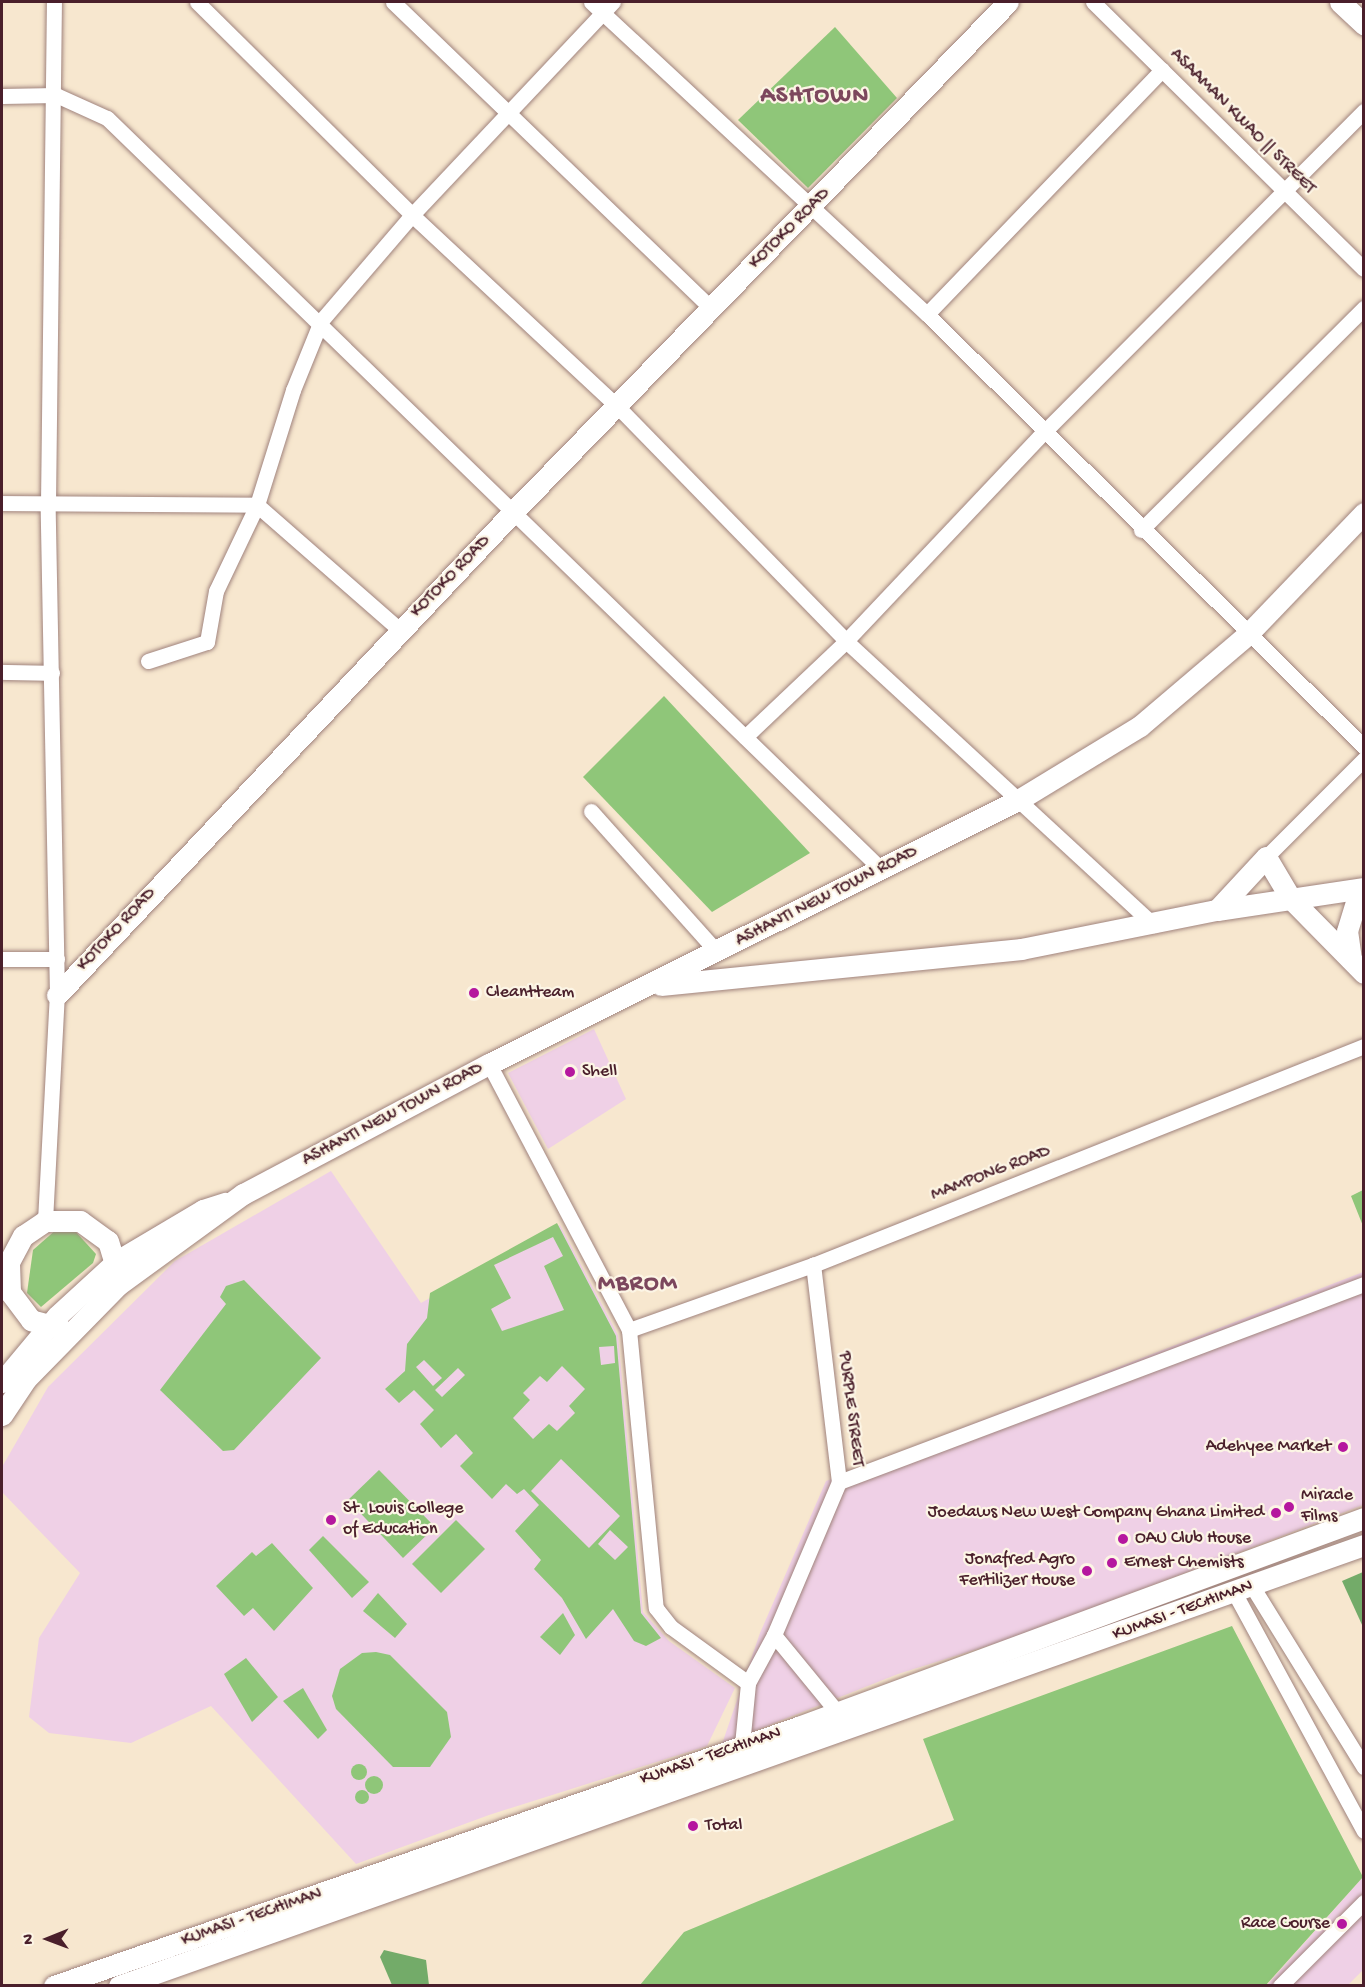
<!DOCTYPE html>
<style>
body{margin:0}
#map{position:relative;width:1365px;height:1987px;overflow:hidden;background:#f7e7cf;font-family:"Gochi Hand",sans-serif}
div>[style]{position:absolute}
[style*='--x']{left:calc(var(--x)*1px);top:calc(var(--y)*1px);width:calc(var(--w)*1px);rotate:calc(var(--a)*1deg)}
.built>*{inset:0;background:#efd0e6}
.green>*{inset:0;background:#8fc679}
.round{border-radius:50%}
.forest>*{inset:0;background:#73ab69}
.roads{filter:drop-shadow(0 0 2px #a0837d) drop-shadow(0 0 2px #a0837d)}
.street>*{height:15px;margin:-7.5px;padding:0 7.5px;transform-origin:7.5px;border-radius:7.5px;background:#fff}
.secondary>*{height:21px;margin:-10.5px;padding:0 10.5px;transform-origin:10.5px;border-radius:10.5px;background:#fff}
.dots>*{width:16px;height:16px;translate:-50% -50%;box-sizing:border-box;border:3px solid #fcf5e5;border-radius:50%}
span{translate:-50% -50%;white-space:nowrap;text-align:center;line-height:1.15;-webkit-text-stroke:4.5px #fcf5e5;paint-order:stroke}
.street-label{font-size:18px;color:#4a1f2b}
.poi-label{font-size:18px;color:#4a1f2b}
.left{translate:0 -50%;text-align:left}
.right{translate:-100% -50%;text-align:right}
.district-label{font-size:24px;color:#7c475d;font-weight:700;letter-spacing:1.5px}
.frame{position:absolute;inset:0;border:3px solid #4a1f2b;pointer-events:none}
.north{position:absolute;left:18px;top:1909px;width:60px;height:60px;-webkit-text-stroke:4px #fcf5e5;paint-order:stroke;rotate:269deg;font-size:16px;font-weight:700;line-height:24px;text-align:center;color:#4a1f2b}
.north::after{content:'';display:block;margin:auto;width:21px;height:27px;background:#4a1f2b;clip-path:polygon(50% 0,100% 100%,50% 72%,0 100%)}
</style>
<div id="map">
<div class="built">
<i style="clip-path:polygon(594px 1029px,626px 1099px,548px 1149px,508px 1073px)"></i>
<i style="clip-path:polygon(331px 1171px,421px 1303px,560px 1225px,618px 1335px,643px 1612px,669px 1641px,735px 1688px,707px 1746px,489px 1815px,356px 1864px,211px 1706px,131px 1743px,49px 1733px,29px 1717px,39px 1638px,80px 1573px,2px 1492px,2px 1467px,48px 1387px,175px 1261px)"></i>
<i style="clip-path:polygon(1363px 1272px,1363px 1505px,1022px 1635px,898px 1674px,722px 1744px,760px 1633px,826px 1481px)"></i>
<i style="clip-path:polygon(1363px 1877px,1363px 1970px,1348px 1985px,1266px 1986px)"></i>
</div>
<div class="green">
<i style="clip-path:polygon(835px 27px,897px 98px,808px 188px,738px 120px)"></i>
<i style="clip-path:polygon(664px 696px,810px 853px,712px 912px,583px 777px)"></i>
<i style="clip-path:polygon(1363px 1190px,1363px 1226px,1351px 1196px)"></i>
<i style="clip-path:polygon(evenodd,557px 1223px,616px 1336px,641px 1613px,661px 1638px,646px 1646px,634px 1641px,613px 1609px,586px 1639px,562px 1598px,534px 1569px,541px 1560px,515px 1531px,539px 1505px,524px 1489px,517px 1494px,506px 1484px,492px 1499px,460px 1466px,473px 1453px,456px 1434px,441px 1448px,420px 1424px,434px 1410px,414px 1390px,399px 1403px,385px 1389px,405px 1371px,407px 1344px,427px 1318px,430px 1293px,557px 1223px,553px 1237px,563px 1256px,544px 1266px,564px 1310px,502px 1331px,491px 1309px,511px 1298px,494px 1265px,553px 1237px,557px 1223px,614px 1346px,615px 1363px,601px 1365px,599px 1347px,614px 1346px,557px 1223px,424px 1360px,442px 1378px,433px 1386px,416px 1367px,424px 1360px,557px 1223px,562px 1366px,585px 1389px,569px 1406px,575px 1413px,557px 1431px,549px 1424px,533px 1439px,513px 1418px,530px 1400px,523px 1393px,540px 1376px,547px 1382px,562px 1366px,557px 1223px,458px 1368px,465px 1375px,442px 1397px,435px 1390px,458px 1368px,557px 1223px,561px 1459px,620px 1516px,589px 1548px,531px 1491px,561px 1459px,557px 1223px,610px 1530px,628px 1547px,615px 1560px,598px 1544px,610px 1530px)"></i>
<i style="clip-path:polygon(58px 1228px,75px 1231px,96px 1254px,93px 1263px,41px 1307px,27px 1293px,33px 1250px)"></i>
<i style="clip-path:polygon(244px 1280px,321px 1358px,234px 1450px,223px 1451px,160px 1390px,226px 1304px,220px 1297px,226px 1286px)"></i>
<i style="clip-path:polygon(379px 1470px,435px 1527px,403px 1558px,348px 1500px)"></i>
<i style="clip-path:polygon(456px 1520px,485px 1549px,441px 1593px,412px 1564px)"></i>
<i style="clip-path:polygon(323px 1536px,369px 1582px,352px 1598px,309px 1550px)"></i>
<i style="clip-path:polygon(272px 1543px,313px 1588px,274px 1631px,253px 1608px,244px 1616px,216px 1586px,252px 1552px,256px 1556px)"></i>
<i style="clip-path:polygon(378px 1593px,407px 1624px,395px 1638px,363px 1611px)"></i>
<i style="clip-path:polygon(563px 1613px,575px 1635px,560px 1655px,540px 1637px)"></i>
<i style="clip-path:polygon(1232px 1626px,1363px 1877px,1266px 1985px,640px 1985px,684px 1932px,954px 1820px,923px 1739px)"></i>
<i style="clip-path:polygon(376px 1652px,390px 1655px,447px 1712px,451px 1737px,430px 1767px,393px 1767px,336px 1709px,332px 1696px,340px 1669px,362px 1653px)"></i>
<i style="clip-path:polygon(246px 1658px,278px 1697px,252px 1722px,224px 1674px)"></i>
<i style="clip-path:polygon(303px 1688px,327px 1730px,318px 1739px,283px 1701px)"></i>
<i class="round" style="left:351px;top:1764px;width:16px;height:16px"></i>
<i class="round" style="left:365px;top:1776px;width:18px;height:18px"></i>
<i class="round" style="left:355px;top:1790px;width:14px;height:14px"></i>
</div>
<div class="forest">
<i style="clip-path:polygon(1363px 1572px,1363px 1627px,1342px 1581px)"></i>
<i style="clip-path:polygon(384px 1950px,426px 1960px,429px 1985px,392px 1985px,380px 1957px)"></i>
</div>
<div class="roads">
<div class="street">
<i style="--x:197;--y:2;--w:303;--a:44.7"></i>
<i style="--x:412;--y:215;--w:280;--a:43"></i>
<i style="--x:617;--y:406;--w:328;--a:45.7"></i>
<i style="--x:846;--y:641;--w:419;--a:42.7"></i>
<i style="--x:393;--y:2;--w:441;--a:43.9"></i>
<i style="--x:591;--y:2;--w:459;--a:42.9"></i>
<i style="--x:927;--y:314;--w:615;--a:44.74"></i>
<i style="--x:1093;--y:2;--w:380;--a:44.6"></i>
<i style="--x:2;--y:96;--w:54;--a:-1.1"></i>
<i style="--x:56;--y:95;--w:56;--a:24.3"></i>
<i style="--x:107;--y:118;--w:1080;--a:44.14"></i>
<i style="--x:927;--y:314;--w:339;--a:-46.1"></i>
<i style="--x:2;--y:503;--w:255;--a:0.4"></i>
<i style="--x:257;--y:505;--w:190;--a:41.2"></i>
<i style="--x:1141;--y:530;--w:315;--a:-44.9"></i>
<i style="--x:148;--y:661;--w:62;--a:-17.9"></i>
<i style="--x:207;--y:642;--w:52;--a:-80"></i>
<i style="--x:216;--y:591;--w:95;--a:-64.5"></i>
<i style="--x:257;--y:505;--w:121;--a:-72.6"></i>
<i style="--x:293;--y:390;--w:74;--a:-67.9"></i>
<i style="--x:321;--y:321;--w:140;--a:-49.4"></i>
<i style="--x:412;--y:215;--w:293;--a:-46.7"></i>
<i style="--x:2;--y:672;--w:50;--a:1.1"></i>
<i style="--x:745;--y:737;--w:139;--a:-43.5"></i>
<i style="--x:846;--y:641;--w:286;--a:-46.6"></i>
<i style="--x:1043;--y:433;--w:455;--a:-45.1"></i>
<i style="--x:591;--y:811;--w:189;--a:48.2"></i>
<i style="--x:1266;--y:857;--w:139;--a:-45"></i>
<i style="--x:2;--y:959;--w:55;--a:0"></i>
<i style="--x:489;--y:1064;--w:301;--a:62.2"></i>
<i style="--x:629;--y:1330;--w:279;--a:84.5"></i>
<i style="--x:656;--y:1608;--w:24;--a:52"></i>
<i style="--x:671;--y:1627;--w:95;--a:36"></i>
<i style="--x:45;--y:1221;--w:226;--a:-87"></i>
<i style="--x:57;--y:995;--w:491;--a:-91.1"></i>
<i style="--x:48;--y:504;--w:502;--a:-89.32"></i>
<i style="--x:629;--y:1330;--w:195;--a:-19.5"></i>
<i style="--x:813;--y:1265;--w:593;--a:-21.68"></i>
<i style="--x:839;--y:1482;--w:561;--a:-20.66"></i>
<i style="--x:1252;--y:1586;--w:213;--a:58.3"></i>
<i style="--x:1234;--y:1592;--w:272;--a:61.5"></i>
<i style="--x:774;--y:1635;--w:99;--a:50.7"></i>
<i style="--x:741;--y:1755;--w:72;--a:-84.4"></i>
<i style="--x:748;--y:1683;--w:55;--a:-61.6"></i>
<i style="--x:774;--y:1635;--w:166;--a:-67"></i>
<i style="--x:839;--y:1482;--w:219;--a:-96.8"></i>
<i style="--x:1280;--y:1986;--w:119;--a:-45"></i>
</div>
<div class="secondary">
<i style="--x:1340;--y:2;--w:33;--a:43"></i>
<i style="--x:1217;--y:910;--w:72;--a:-47.2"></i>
<i style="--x:1266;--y:857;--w:49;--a:59.2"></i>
<i style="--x:1291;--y:899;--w:104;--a:45.4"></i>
<i style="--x:1351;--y:959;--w:28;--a:-98"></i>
<i style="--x:1347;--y:931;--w:44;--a:-72.8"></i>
<i style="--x:661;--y:985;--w:362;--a:-5.7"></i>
<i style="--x:1021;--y:949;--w:200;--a:-11.3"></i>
<i style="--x:1217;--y:910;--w:149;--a:-8.5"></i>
<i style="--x:57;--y:995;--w:666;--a:-46.64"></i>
<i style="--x:514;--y:511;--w:709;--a:-45.86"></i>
<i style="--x:60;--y:1328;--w:30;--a:-165"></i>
<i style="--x:31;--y:1320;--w:35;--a:-127"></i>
<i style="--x:10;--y:1292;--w:30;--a:-92"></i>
<i style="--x:9;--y:1262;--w:30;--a:-62"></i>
<i style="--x:23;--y:1236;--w:27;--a:-34"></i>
<i style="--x:45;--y:1221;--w:35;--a:0"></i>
<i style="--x:80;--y:1221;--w:34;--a:36"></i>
<i style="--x:108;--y:1241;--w:34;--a:73"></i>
<i style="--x:2;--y:1382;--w:86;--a:-50.2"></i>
<i style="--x:57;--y:1316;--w:81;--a:-42.5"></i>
<i style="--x:117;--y:1261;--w:100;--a:-30.7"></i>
<i style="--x:203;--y:1210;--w:23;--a:-18"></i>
<i style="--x:2;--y:1415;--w:43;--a:-56.3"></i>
<i style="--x:26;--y:1379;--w:132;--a:-45.6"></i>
<i style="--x:118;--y:1285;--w:155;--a:-36.1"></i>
<i style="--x:243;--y:1194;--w:278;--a:-27.9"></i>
<i style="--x:489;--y:1064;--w:593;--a:-26.52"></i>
<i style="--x:1020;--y:799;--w:140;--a:-31.3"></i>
<i style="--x:1140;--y:726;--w:140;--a:-40.4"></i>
<i style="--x:1247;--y:635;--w:169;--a:-46.2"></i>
<i style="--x:54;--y:1986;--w:788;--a:-19.19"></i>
<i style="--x:798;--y:1727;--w:603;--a:-20.27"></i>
<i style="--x:119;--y:1986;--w:1321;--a:-19.51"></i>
</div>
</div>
<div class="dots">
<i style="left:474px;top:993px;background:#b5179e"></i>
<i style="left:570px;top:1072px;background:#b5179e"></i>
<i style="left:1343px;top:1447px;background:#b5179e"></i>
<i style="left:1289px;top:1507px;background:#b5179e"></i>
<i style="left:1276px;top:1513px;background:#b5179e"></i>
<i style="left:331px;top:1520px;background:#b5179e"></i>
<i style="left:1123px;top:1539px;background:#b5179e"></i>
<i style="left:1112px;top:1563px;background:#b5179e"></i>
<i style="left:1087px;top:1571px;background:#b5179e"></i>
<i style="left:693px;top:1826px;background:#b5179e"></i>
<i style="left:1342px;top:1924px;background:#b5179e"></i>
</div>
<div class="street-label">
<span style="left:1242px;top:122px;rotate:45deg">ASAAMAN KWAO || STREET</span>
<span style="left:790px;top:229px;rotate:-45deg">KOTOKO ROAD</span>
<span style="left:451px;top:577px;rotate:-46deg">KOTOKO ROAD</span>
<span style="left:827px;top:897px;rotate:-27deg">ASHANTI NEW TOWN ROAD</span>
<span style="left:117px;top:930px;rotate:-47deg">KOTOKO ROAD</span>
<span style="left:393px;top:1115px;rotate:-28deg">ASHANTI NEW TOWN ROAD</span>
<span style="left:991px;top:1174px;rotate:-21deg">MAMPONG ROAD</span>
<span style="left:850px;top:1409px;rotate:83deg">PURPLE STREET</span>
<span style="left:1183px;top:1611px;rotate:-20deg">KUMASI - TECHIMAN</span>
<span style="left:711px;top:1757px;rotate:-19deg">KUMASI - TECHIMAN</span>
<span style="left:252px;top:1918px;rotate:-19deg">KUMASI - TECHIMAN</span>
</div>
<div class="poi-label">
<span class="left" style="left:486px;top:993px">Cleantteam</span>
<span class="left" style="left:582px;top:1072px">Shell</span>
<span class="right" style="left:1331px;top:1447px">Adehyee Market</span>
<span class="left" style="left:1301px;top:1507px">Miracle<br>Films</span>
<span class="left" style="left:343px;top:1520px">St. Louis College<br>of Education</span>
<span class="right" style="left:1264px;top:1513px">Joedaws New West Company Ghana Limited</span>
<span class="left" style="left:1135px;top:1539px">OAU Club House</span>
<span class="right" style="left:1075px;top:1571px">Jonafred Agro<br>Fertilizer House</span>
<span class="left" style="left:1124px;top:1563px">Ernest Chemists</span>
<span class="left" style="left:705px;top:1826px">Total</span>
<span class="right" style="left:1330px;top:1924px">Race Course</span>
</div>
<div class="district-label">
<span style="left:815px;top:97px">ASHTOWN</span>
<span style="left:638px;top:1285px">MBROM</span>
</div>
<div class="frame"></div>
<div class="north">N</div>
</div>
